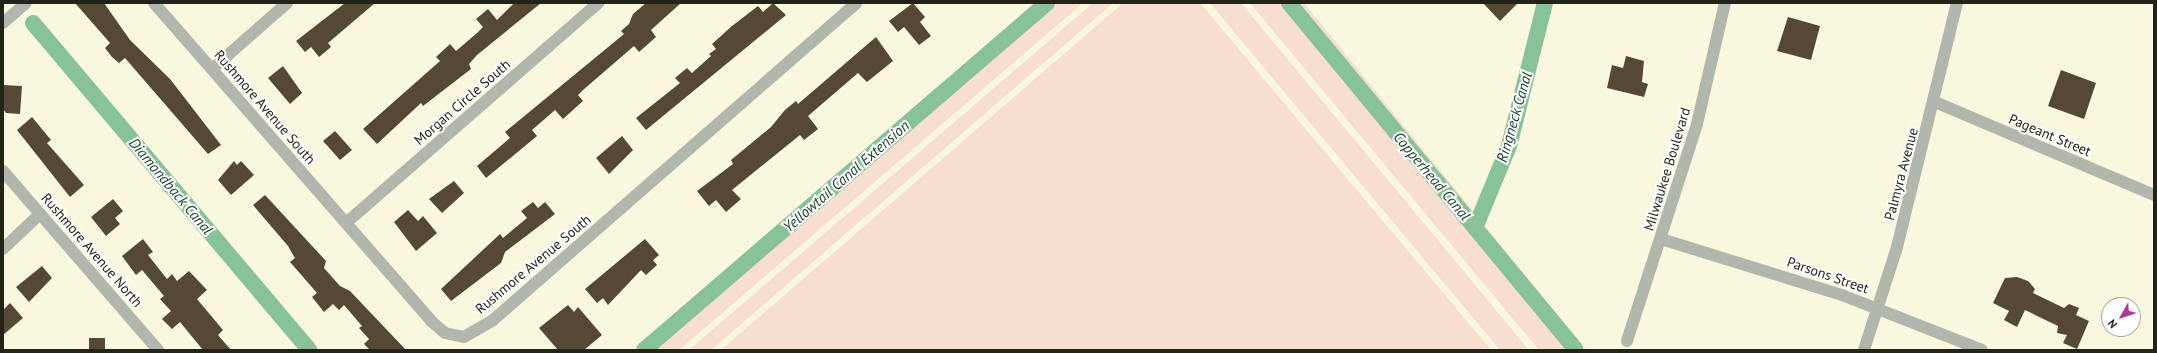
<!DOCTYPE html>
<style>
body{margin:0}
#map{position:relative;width:2157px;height:353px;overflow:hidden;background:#f9f7dd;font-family:"PT Sans",sans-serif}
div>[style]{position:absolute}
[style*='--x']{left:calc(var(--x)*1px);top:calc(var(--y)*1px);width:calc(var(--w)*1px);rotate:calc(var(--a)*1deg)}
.green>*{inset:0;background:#f7ded0}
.canal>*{height:16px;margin:-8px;padding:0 8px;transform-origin:8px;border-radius:8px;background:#87c298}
.building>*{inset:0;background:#554936}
.street>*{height:12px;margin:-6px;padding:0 6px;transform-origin:6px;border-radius:6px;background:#b2b7ad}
span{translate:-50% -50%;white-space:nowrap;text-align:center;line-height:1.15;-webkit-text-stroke:4px #fff;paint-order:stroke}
.street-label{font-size:14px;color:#242319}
.water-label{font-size:15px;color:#174428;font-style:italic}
.frame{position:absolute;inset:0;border:4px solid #242319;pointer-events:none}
.north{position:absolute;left:2101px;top:297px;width:40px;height:40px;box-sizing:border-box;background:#fff;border:1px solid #a7a7a3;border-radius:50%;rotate:231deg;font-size:11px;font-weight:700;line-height:16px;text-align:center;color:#242319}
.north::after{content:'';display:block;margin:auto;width:14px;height:18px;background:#ad3a94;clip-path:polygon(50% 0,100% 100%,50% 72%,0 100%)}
</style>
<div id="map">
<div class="green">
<i style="clip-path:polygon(1034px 3px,1083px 3px,679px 350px,637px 350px)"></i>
<i style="clip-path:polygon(1093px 3px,1113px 3px,711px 350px,689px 350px)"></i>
<i style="clip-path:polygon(1123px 3px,1200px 3px,1491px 350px,721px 350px)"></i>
<i style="clip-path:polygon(1210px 3px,1241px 3px,1529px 350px,1500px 350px)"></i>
<i style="clip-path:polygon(1250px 3px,1304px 3px,1586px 350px,1539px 350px)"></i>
</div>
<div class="canal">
<i style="--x:1289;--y:3;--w:449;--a:50.4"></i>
<i style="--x:33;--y:23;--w:428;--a:49.8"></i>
<i style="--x:1475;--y:228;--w:89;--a:-67.5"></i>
<i style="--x:1509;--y:146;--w:147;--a:-75.9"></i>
<i style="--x:644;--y:350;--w:532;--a:-40.73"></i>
</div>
<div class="building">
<i style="clip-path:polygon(75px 3px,104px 3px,130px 40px,170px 79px,221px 145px,208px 154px,125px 58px,119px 63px,112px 57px,105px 48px,110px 43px)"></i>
<i style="clip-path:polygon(345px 3px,375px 3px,328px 43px,331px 47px,319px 57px,311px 47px,305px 52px,296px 41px)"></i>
<i style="clip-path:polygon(514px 3px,541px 3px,477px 55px,469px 64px,471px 69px,423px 106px,421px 103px,377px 144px,363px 129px,440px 61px,436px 57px,450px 44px,456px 51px,477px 33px,483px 27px,476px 19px,488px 9px,497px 20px)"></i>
<i style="clip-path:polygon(646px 3px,681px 3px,651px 30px,656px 37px,639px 52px,634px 46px,583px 90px,578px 95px,583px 101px,563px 119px,555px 110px,532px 130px,537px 136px,486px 178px,477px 166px,510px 138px,505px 132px,624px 34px,621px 31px,629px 24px,633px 14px)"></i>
<i style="clip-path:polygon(773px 3px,786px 15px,646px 130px,636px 118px,680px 83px,675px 78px,687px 68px,692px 73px,711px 56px,709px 54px,716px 49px,712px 44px,732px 26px,758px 6px,763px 12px)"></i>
<i style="clip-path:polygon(913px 3px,925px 17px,920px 22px,931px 36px,919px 45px,904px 27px,898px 32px,889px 21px)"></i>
<i style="clip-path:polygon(1483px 3px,1518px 3px,1500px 21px)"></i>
<i style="clip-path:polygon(1788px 17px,1820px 26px,1811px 60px,1777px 51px)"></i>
<i style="clip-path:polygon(876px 37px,893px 61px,867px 82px,858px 73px,808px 116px,818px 129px,804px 140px,800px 135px,732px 190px,741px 199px,726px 212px,716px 200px,709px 206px,697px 191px,733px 164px,731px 160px,771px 127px,785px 110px,796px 101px,798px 104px)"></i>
<i style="clip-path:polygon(1626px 56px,1644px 61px,1642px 82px,1648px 84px,1644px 97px,1607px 88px,1612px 65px,1623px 68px)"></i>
<i style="clip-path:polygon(283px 66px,302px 93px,290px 104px,268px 78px)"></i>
<i style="clip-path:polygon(2061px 70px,2096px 83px,2084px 119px,2048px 106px)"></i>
<i style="clip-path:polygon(3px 85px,22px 86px,20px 114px,6px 113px,3px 109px)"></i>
<i style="clip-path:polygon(32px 117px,51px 140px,47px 143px,84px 185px,70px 197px,17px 130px)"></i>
<i style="clip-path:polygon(335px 131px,352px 150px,340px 160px,323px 141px)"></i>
<i style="clip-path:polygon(622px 136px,633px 150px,609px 174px,596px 158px)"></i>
<i style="clip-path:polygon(234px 161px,237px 165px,241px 161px,254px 175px,231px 195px,218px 180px)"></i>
<i style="clip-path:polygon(454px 181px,464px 193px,442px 213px,429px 199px)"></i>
<i style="clip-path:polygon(265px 195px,326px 261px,324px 268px,340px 286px,350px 291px,406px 350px,370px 350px,364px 344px,369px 339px,359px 328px,362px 326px,344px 305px,339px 310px,333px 304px,324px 312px,312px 297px,317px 293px,290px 262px,295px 258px,288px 246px,253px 205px)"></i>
<i style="clip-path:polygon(113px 199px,123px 211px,115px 218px,120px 224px,106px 236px,91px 217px)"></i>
<i style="clip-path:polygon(533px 202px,538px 208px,545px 202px,555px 214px,505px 252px,501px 263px,451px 301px,441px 289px,500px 234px,503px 238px,527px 218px,521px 211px)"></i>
<i style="clip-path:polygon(408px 210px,418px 221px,423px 216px,437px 233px,416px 251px,394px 222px)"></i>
<i style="clip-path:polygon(143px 239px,153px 252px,148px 255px,167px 279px,172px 274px,177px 281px,189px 271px,207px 290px,197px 299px,223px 330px,218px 335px,231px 350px,203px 350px,180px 322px,172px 329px,162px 319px,171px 311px,160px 299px,164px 296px,142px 270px,136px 275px,122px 256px)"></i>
<i style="clip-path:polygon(645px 239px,659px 255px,653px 260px,657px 265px,646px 275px,641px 270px,608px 305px,603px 298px,597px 303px,585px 289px)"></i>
<i style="clip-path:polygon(42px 266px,52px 278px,29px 302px,16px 287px)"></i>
<i style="clip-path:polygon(2017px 277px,2028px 281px,2035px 289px,2033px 293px,2064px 308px,2069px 304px,2079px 308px,2076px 315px,2089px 321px,2077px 349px,2063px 343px,2067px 335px,2057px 333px,2058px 326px,2025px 310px,2017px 327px,2004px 320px,2009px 311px,1993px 303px,2005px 278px)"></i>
<i style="clip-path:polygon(10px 303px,23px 318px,3px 335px,3px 310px)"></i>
<i style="clip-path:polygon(568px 305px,574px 312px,578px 307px,602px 335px,584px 350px,558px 350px,539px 328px)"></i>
<i style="clip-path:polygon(89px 338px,105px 338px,105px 350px,89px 350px)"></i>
</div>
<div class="street">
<i style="--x:154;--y:3;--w:422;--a:48.9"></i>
<i style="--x:431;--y:321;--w:18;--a:41"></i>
<i style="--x:445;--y:333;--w:19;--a:12"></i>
<i style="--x:464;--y:337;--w:34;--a:-30"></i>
<i style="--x:493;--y:320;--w:482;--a:-41.1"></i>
<i style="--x:3;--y:23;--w:30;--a:-41"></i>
<i style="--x:212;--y:69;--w:100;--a:-41.3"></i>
<i style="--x:1935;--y:102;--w:238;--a:23"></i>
<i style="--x:3;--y:171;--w:237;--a:49.1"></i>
<i style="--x:346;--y:223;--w:335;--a:-41.1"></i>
<i style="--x:1661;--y:239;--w:189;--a:17.2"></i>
<i style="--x:1842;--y:295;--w:150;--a:21.4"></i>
<i style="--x:3;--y:249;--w:51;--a:-43.4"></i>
<i style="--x:1627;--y:341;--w:228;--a:-72.1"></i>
<i style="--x:1697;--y:124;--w:124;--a:-77"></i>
<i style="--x:1864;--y:350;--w:108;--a:-72.2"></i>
<i style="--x:1897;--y:247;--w:251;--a:-76.2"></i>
</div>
<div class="street-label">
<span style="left:462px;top:102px;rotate:-41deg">Morgan Circle South</span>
<span style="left:265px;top:107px;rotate:49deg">Rushmore Avenue South</span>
<span style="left:2050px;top:135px;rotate:23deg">Pageant Street</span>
<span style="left:1667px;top:169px;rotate:-73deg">Milwaukee Boulevard</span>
<span style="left:1901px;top:174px;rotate:-75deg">Palmyra Avenue</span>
<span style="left:92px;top:250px;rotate:49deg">Rushmore Avenue North</span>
<span style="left:533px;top:264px;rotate:-40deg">Rushmore Avenue South</span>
<span style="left:1828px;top:275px;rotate:19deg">Parsons Street</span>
</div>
<div class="water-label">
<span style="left:1514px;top:117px;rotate:-74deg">Ringneck Canal</span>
<span style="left:846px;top:176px;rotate:-41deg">Yellowtail Canal Extension</span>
<span style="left:1432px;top:176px;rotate:50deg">Copperhead Canal</span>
<span style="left:171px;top:186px;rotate:50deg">Diamondback Canal</span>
</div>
<div class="frame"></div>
<div class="north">N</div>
</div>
